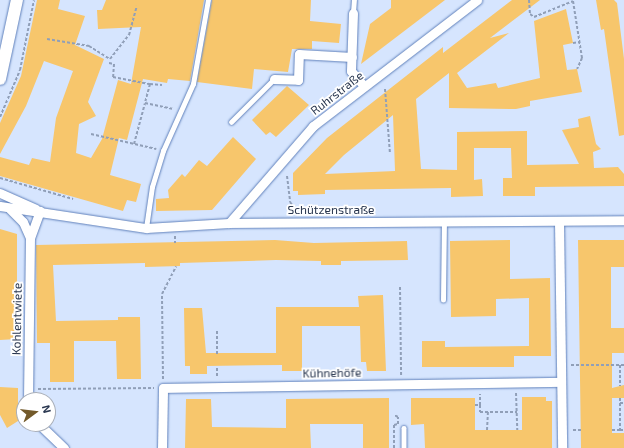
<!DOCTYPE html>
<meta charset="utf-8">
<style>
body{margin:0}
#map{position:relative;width:624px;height:448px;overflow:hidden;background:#d6e5fe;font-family:"Exo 2",sans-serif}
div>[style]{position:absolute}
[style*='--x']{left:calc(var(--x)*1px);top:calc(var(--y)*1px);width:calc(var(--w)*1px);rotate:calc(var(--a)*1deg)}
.building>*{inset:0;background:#f7c66c}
.path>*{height:2px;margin-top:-1px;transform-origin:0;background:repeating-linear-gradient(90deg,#909fb8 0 3px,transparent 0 5px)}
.roads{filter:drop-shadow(0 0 1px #6081bb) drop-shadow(0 0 1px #6081bb)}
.service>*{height:4.5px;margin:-2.25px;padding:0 2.25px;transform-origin:2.25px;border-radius:2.25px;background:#fff}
.minor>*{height:9px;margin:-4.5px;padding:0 4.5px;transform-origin:4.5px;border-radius:4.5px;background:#fff}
.tertiary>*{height:12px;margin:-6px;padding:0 6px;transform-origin:6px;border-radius:6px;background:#fff}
span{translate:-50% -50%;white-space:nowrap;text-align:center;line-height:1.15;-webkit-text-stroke:3.5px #fff;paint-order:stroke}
.street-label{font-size:12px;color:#28364f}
.north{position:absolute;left:16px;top:392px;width:40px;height:40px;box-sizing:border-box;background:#fff;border:1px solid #a9afb9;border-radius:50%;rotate:75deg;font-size:11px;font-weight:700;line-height:16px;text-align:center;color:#28364f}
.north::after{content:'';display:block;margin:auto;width:14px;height:18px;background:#735a2b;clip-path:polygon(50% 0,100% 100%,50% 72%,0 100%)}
</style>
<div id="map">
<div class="building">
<i style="clip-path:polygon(37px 0,60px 0,58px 9px,85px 16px,75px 45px,104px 59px,88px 102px,96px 116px,79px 124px,76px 153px,91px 158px,102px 139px,118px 80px,131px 84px,141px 27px,98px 29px,97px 10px,102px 10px,106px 0,204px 0,190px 81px,168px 79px,167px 83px,143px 79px,127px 140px,119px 138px,110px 175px,141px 184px,136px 202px,127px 200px,123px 211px,0 176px,0 157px,29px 165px,32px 158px,50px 162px,56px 118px,73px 71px,44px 61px,26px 106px,0 154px,0 123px,21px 76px)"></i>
<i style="clip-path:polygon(212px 0,311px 0,310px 21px,341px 24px,339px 43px,312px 41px,312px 49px,292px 49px,288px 72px,254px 69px,252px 89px,197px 82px)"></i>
<i style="clip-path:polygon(391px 0,445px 0,361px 64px,370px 24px,391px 8px)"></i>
<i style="clip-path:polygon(evenodd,512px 0,540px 0,490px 38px,509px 33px,457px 73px,467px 88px,496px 83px,498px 88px,540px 78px,534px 21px,566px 9px,573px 43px,563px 45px,567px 70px,577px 69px,582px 92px,530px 101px,530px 106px,516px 109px,449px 108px,449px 73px,416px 99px,421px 169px,457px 170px,457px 132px,527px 131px,527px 165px,579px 164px,562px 130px,579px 127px,578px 119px,590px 116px,596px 144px,601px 149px,593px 152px,594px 168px,618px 167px,624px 174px,624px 186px,535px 187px,535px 196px,503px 196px,503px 178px,512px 178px,511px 148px,474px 148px,474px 180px,482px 179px,483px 196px,451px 197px,451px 188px,325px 190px,325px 194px,298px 195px,298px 191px,293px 191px,293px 173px,327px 138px,443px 47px,443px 53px,512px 0,393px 115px,395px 171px,325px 174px,344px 155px,393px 115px)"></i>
<i style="clip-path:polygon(596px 0,614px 0,617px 3px,624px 59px,624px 135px,619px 136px,604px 29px,601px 30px)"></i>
<i style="clip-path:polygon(287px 86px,309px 105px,276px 137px,270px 132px,266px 135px,252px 120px)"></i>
<i style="clip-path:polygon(233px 137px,256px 159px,212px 210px,156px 211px,156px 199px,169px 198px,168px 190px,182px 174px,185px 177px,199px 160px,207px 166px)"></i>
<i style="clip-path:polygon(0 229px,17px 234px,17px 339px,0 340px)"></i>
<i style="clip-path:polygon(275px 240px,314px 243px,407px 241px,408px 260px,341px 261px,341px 265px,321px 265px,321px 261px,276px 260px,180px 263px,180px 266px,145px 267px,145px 263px,53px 265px,56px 321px,118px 320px,118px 317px,140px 317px,141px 379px,117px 379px,116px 341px,74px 341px,74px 382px,50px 382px,50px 343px,37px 343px,36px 245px)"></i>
<i style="clip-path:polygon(510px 240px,510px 279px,550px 278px,551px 356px,514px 356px,514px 367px,422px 367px,422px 341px,445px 341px,445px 347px,529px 346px,529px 298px,496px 299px,496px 316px,451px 317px,450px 241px)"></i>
<i style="clip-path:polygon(578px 240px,624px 240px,624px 267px,611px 267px,611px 328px,624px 328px,624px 353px,612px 353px,612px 388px,624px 385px,624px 398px,612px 398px,612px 433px,624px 433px,624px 448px,581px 448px)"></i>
<i style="clip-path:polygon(383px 295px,386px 371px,367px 371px,366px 362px,361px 362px,360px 326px,302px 326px,302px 371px,282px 371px,282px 365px,207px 366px,207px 374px,190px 374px,190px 366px,185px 366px,184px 308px,202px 308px,206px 353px,276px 353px,276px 307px,359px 307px,358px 296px)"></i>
<i style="clip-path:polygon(0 387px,18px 388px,18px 421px,7px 428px,0 415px)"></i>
<i style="clip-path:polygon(522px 397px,546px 397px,546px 401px,552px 401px,552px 448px,425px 448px,424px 424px,411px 425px,411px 398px,475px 398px,475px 430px,522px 430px)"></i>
<i style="clip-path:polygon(389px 398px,389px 448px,363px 448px,363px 424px,310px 424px,311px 448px,185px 448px,186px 399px,211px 399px,212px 427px,286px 428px,286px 399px)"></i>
</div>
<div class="path">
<i style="--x:529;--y:0;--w:14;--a:86"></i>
<i style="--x:530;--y:14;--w:5;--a:37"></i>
<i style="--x:534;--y:17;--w:42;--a:-22.3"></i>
<i style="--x:573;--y:1;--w:58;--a:81"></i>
<i style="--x:582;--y:58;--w:12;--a:114"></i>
<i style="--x:47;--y:39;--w:43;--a:9.5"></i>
<i style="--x:89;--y:46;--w:25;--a:32"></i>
<i style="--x:110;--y:59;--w:31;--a:-52"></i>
<i style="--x:129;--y:35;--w:30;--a:-75"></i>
<i style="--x:573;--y:43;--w:7;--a:-8"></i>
<i style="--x:109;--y:63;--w:5;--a:11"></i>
<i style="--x:114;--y:64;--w:13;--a:94"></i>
<i style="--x:113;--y:77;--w:38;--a:11"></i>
<i style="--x:150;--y:84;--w:20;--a:105"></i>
<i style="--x:150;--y:84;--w:12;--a:5"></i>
<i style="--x:385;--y:89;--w:65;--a:85.6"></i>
<i style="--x:0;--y:117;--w:51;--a:-66.9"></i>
<i style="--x:20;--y:70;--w:71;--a:-78.7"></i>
<i style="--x:91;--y:134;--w:67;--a:13"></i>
<i style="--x:134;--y:144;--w:42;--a:-75"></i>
<i style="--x:145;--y:103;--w:29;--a:12"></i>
<i style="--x:287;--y:176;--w:26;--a:83"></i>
<i style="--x:290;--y:202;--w:10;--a:53"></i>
<i style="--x:0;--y:178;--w:76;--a:16"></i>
<i style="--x:175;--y:236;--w:7;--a:90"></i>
<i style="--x:400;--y:287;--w:88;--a:89.3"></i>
<i style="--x:217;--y:331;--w:25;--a:90"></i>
<i style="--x:571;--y:365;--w:53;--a:0"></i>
<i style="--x:620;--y:365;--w:21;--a:90"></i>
<i style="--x:217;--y:376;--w:10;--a:-90"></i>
<i style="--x:163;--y:379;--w:85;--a:-90.7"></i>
<i style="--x:162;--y:294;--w:31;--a:-63"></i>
<i style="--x:38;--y:389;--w:116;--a:-0.5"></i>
<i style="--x:516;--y:393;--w:37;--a:88"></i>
<i style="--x:620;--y:398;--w:5;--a:90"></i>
<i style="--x:620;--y:403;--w:4;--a:0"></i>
<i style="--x:620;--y:403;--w:27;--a:90"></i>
<i style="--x:620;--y:430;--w:4;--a:0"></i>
<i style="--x:475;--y:405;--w:5;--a:0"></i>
<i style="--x:480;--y:405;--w:11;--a:-90"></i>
<i style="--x:480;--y:405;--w:7;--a:90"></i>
<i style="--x:480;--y:412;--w:37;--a:0"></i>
<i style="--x:21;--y:408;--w:11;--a:75"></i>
<i style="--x:487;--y:430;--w:18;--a:-87"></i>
<i style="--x:573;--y:430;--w:8;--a:0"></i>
<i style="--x:612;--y:430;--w:8;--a:0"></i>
<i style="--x:394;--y:448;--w:23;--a:-90"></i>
<i style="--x:394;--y:425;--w:4;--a:-14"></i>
<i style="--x:398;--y:424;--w:7;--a:-90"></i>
<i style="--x:398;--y:417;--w:4;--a:-153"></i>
</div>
<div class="roads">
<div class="service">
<i style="--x:353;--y:13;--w:13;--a:-86"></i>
<i style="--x:231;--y:122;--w:61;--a:-45"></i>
<i style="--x:146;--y:228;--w:41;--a:-81.7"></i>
<i style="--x:152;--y:187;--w:38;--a:-73"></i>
<i style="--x:163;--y:151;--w:73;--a:-65.9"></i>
<i style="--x:193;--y:84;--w:85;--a:-79.9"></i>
<i style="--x:443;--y:300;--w:79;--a:-89.3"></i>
<i style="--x:404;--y:428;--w:20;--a:90"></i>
</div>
<div class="minor">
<i style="--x:353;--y:13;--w:58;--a:92"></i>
<i style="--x:351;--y:71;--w:20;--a:49"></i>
<i style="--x:274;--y:79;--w:24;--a:2"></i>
<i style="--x:298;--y:80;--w:26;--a:-88"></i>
<i style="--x:299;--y:54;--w:53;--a:3.2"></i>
<i style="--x:0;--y:193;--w:39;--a:24"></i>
<i style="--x:0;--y:206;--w:148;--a:8.6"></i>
<i style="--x:146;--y:228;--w:83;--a:-3.4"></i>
<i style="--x:229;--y:223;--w:395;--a:-0.4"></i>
<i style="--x:10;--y:209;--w:18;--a:45"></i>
<i style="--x:23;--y:222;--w:17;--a:66"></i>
<i style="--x:559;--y:221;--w:227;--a:89.2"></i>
<i style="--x:229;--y:223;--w:128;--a:-49.1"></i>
<i style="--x:313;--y:126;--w:207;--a:-37.5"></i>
<i style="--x:28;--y:400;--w:162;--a:-89.3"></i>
<i style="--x:30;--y:238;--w:29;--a:-70"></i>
<i style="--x:39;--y:424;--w:35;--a:44"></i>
<i style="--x:162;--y:448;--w:60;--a:-89"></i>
<i style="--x:163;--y:388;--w:398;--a:-0.9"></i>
</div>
<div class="tertiary">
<i style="--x:0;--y:79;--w:81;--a:-77.9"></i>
</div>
</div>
<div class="street-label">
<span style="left:337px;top:93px;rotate:-38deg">Ruhrstraße</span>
<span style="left:331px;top:210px">Schützenstraße</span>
<span style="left:17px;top:319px;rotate:-89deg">Kohlentwiete</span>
<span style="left:332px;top:373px;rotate:-1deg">Kühnehöfe</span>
</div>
<div class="north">N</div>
</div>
